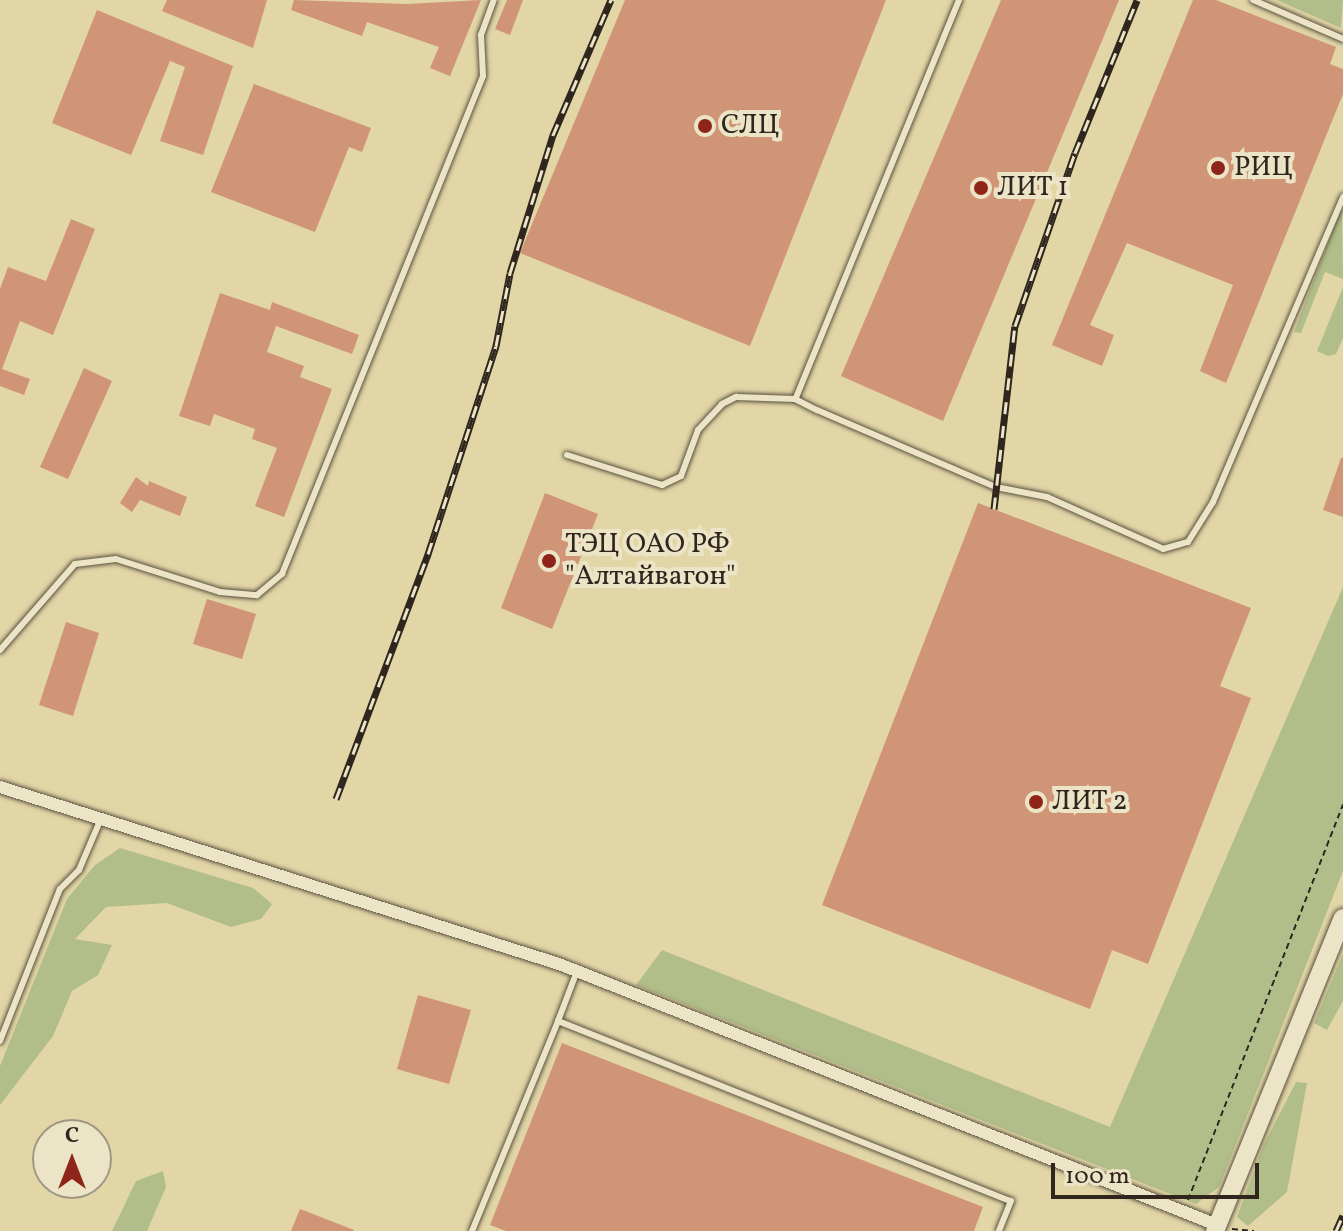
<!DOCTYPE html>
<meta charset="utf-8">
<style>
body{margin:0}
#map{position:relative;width:1343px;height:1231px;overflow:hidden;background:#e2d6a7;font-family:Vollkorn,serif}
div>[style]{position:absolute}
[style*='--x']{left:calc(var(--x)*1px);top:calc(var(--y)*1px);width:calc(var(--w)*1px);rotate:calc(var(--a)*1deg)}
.green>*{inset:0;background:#b1be89}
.building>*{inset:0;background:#d09476}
.path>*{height:2px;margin-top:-1px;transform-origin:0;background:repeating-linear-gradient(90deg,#30261e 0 6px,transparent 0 10px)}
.roads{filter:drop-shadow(0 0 2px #5c5240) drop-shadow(0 0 2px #5c5240)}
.lane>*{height:6px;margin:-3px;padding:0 3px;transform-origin:3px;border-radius:3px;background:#ece4c6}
.street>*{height:12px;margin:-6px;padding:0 6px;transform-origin:6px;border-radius:6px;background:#ece4c6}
.secondary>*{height:18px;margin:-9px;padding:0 9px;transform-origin:9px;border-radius:9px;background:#ece4c6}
.rail>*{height:7px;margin-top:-3.5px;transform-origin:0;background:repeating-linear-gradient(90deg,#ece4c6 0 12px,#30261e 0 24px);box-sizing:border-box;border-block:2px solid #30261e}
.dots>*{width:22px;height:22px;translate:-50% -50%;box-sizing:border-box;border:4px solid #ece4c6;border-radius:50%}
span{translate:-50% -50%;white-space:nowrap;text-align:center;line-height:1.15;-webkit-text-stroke:8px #ece4c6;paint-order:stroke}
.poi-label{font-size:28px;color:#30261e}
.left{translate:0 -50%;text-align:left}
.north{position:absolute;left:32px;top:1119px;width:80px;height:80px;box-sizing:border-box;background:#ece4c6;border:2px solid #a19883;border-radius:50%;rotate:0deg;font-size:22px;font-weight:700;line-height:32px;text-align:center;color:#30261e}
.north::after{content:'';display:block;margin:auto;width:28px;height:36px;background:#8f2418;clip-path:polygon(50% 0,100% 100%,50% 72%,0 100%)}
.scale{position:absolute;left:1051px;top:1163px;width:208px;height:36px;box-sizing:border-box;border:4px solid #30261e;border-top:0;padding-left:10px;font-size:24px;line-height:28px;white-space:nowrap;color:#30261e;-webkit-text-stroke:6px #ece4c6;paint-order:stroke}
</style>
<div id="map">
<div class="green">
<i style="clip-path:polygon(1277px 0,1343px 0,1341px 28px)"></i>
<i style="clip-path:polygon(1342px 207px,1343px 279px,1325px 272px,1301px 333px,1294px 332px)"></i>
<i style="clip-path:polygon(1343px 287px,1343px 338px,1336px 354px,1328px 356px,1317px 351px)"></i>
<i style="clip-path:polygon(1343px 587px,1343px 871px,1219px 1187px,1196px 1204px,636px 985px,662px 950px,1110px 1127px)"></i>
<i style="clip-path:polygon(120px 848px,253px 888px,272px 904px,261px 919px,231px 927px,167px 903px,106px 907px,75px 939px,112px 945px,98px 975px,72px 991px,53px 1036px,0 1105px,0 1066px,67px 899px,95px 865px)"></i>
<i style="clip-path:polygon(1343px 954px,1343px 1001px,1327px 1030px,1314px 1023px)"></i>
<i style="clip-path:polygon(1296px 1082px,1307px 1083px,1287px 1192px,1248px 1226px,1237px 1217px,1264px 1144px)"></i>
<i style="clip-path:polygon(163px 1171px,166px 1187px,147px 1231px,112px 1231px,136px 1181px)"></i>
</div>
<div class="building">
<i style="clip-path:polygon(167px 0,267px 0,253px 48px,162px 11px)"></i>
<i style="clip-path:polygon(294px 0,407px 4px,481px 0,450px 76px,430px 68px,439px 47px,367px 22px,362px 36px,291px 10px)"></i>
<i style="clip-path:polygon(507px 0,523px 0,510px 35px,495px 29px)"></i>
<i style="clip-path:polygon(625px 0,886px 0,750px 346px,520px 253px)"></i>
<i style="clip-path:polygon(1001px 0,1119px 0,943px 421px,841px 376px)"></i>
<i style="clip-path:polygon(1193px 0,1216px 0,1336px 47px,1330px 64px,1343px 69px,1343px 94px,1226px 383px,1200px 371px,1233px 285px,1127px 243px,1090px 325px,1114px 335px,1102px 366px,1052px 345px)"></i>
<i style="clip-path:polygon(97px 10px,233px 66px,203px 155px,160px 141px,185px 67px,170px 61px,131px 155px,52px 123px)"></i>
<i style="clip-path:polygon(254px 84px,371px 128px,362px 152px,349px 147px,315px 232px,211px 192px)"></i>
<i style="clip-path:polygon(71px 219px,95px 229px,53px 335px,20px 321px,2px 369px,30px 379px,24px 395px,0 386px,0 289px,8px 267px,46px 281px)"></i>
<i style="clip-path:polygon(220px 293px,270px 310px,272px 302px,359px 335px,352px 354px,276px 326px,267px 352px,304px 366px,300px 377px,332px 389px,284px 517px,255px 506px,277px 448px,252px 439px,255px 429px,214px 414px,210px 426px,179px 416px)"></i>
<i style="clip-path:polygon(84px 368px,112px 381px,68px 479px,40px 467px)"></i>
<i style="clip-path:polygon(1341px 458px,1343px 458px,1343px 517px,1323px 510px)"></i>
<i style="clip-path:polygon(136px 477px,148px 486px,149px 481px,187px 497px,180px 516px,140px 500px,132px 512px,120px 503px)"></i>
<i style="clip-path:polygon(545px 493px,598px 514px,552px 629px,501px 608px)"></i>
<i style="clip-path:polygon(978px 503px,1251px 608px,1220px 686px,1251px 698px,1148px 964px,1112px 950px,1090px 1009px,822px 905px)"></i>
<i style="clip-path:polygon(207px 599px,256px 614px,242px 659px,193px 644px)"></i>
<i style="clip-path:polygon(66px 622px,99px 633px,73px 716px,39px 705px)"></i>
<i style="clip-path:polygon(418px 995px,471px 1010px,449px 1084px,397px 1069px)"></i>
<i style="clip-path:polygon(562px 1043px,983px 1207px,974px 1231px,506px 1231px,490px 1225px)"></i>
<i style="clip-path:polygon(300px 1209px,354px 1230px,354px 1231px,291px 1231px)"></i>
</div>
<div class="path">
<i style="--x:1188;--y:1200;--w:425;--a:-68.6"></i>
<i style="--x:1232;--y:1229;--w:22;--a:5"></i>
</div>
<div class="roads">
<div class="lane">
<i style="--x:959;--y:0;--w:431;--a:112.3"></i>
<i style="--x:795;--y:399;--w:25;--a:27"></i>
<i style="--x:817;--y:410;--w:195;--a:23.3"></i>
<i style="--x:996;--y:487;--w:52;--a:11.1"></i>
<i style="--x:1047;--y:497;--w:127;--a:24.1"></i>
<i style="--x:1163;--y:549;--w:26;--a:-16"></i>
<i style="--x:1188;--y:542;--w:47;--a:-58"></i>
<i style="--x:1213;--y:502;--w:332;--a:-66.9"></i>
<i style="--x:1253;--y:0;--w:98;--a:23.4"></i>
<i style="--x:567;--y:455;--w:100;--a:17.5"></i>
<i style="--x:662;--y:485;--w:21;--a:-25"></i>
<i style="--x:681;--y:476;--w:49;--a:-69.7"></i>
<i style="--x:698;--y:430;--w:35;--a:-47"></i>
<i style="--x:722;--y:404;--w:16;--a:-27"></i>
<i style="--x:736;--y:397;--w:59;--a:1.9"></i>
<i style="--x:0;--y:650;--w:114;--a:-48.9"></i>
<i style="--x:75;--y:564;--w:41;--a:-7"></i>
<i style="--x:116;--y:559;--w:109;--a:17.6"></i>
<i style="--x:220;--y:592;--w:37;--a:5"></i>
<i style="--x:257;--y:595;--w:33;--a:-40"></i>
<i style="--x:282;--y:574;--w:537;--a:-68.02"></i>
<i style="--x:483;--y:76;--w:41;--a:-92.8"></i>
<i style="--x:481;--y:35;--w:37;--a:-70"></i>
<i style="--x:577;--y:971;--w:53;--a:110.8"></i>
<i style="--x:558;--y:1021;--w:487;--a:21.7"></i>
<i style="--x:1011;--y:1201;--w:32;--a:112"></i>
<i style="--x:0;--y:1041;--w:163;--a:-68.5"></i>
<i style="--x:60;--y:889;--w:27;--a:-45"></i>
<i style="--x:79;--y:870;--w:53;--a:-66.8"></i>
<i style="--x:472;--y:1231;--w:227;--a:-67.7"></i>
</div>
<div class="street">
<i style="--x:0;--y:787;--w:586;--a:17.57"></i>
<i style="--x:559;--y:964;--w:708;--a:21.64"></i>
</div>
<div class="secondary">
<i style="--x:1215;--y:1231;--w:338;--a:-67.8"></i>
</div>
</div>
<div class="rail">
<i style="--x:994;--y:509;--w:184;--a:-83.5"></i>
<i style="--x:1015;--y:326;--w:183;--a:-70.9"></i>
<i style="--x:1075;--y:153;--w:165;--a:-67.9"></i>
<i style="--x:336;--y:799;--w:262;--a:-69.4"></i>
<i style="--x:428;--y:554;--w:219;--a:-71.9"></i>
<i style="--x:496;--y:346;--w:74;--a:-79.1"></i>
<i style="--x:510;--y:273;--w:145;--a:-72.7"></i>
<i style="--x:553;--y:135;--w:147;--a:-66.8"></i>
<i style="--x:1336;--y:1231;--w:17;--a:-66"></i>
</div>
<div class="dots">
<i style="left:705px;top:126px;background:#8f2418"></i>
<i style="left:1218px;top:168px;background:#8f2418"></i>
<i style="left:981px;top:188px;background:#8f2418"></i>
<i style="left:549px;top:561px;background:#8f2418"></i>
<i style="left:1036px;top:802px;background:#8f2418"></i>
</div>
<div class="poi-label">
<span class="left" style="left:721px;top:126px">СЛЦ</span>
<span class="left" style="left:1234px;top:168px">РИЦ</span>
<span class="left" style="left:997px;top:188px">ЛИТ 1</span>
<span class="left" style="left:565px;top:561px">ТЭЦ ОАО РФ<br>"Алтайвагон"</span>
<span class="left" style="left:1052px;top:802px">ЛИТ 2</span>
</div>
<div class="north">С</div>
<div class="scale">100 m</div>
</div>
